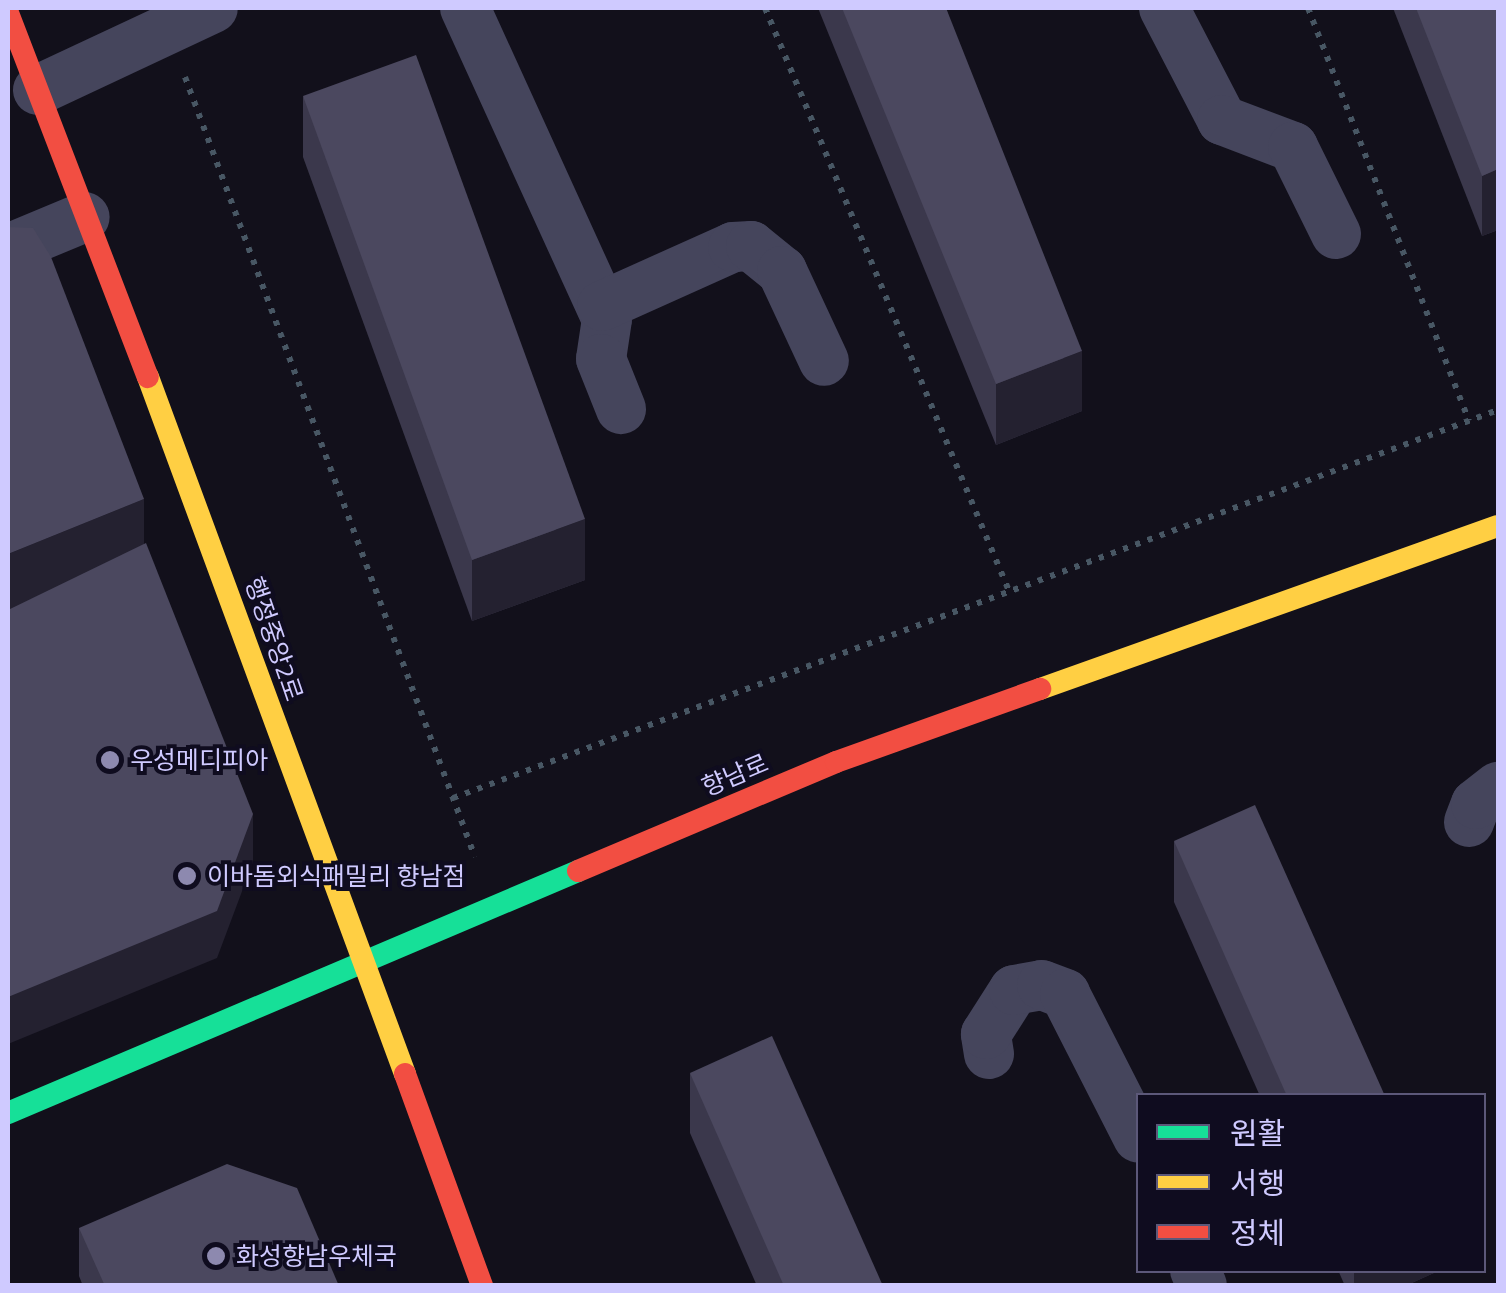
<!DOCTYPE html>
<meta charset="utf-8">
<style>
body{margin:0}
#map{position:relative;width:1506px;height:1293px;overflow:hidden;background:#12101b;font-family:"Titillium Web","Noto Sans KR",sans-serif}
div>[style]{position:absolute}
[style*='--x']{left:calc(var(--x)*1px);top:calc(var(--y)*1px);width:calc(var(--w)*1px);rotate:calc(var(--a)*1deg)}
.path>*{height:6px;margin-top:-3px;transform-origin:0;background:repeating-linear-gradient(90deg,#485764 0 5px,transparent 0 13px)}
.street>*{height:50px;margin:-25px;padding:0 25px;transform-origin:25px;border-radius:25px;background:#45455c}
.fast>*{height:22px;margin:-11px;padding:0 11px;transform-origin:11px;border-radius:11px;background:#16e098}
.slow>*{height:22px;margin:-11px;padding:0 11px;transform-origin:11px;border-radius:11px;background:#ffcf43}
.jam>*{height:22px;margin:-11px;padding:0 11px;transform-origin:11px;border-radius:11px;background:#f24e42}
.wall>*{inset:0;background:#3b384c}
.shaded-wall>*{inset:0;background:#242130}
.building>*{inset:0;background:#4b485f}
.dots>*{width:28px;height:28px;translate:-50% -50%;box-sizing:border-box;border:5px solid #0f0c1f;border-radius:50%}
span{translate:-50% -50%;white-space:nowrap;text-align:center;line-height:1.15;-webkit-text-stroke:8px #0f0c1f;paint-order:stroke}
.street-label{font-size:25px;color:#cfcaff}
.poi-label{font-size:25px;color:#cfcaff}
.left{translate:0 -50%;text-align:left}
.frame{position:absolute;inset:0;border:10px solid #cfcaff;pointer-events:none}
.legend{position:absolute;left:1136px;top:1093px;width:350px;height:180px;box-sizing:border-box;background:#0f0c1f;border:2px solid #5c5879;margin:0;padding:12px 18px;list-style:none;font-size:30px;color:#cfcaff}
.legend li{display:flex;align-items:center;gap:20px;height:50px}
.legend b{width:50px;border:2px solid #5c5879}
</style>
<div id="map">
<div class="path">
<i style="--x:765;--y:8;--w:632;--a:67.29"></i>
<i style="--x:1308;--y:8;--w:443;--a:68.7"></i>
<i style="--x:185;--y:77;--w:832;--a:69.61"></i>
<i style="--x:453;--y:798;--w:1115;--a:-20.37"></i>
</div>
<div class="street">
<i style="--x:465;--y:8;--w:342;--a:65.5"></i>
<i style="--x:607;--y:319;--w:40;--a:98.5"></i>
<i style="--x:601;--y:359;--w:54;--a:68.2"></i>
<i style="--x:1164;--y:8;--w:126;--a:62.6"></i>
<i style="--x:1222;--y:120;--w:76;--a:20.8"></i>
<i style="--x:1293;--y:147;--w:97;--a:63.7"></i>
<i style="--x:38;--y:90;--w:193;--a:-25.1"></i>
<i style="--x:8;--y:249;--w:83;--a:-22.6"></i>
<i style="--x:602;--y:306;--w:144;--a:-24.2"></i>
<i style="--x:733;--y:247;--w:18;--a:-3"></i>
<i style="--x:751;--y:246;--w:40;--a:39"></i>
<i style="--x:782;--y:271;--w:99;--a:65"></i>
<i style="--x:1469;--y:822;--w:19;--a:-69"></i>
<i style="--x:1476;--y:804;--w:28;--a:-38"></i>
<i style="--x:989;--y:1054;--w:20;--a:-99"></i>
<i style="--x:986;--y:1034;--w:52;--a:-57.5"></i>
<i style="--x:1014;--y:990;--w:28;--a:-10"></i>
<i style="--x:1042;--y:985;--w:25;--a:21"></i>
<i style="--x:1065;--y:994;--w:161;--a:63"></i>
<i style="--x:1195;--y:1270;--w:17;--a:66"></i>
</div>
<div class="fast">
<i style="--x:8;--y:1113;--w:619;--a:-23"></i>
</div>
<div class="slow">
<i style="--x:148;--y:377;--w:743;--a:69.76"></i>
<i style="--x:1040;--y:689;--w:486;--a:-19.6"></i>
</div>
<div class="jam">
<i style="--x:8;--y:13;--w:390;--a:69"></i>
<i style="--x:578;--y:871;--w:280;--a:-22.9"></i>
<i style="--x:836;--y:762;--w:217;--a:-19.7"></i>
<i style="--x:405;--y:1074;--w:226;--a:70"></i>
</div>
<div class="wall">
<i style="clip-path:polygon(818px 8px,946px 8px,1082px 411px,996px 445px)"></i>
<i style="clip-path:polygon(1393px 8px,1498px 8px,1498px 230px,1482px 236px)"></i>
<i style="clip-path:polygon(303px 96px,585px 580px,472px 621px,303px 157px)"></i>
<i style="clip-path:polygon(1174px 841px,1385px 1096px,1260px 1096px,1174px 902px)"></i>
<i style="clip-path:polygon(690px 1073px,883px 1286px,757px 1286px,690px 1133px)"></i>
<i style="clip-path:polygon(79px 1228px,339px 1286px,83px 1286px,79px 1276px)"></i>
<i style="clip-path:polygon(1338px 1270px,1436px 1270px,1436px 1272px,1405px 1286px,1345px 1286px)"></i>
</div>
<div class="shaded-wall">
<i style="clip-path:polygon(1498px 169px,1498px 230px,1482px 236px,1482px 176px)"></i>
<i style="clip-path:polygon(1082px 351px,1082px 411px,996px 445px,996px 384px)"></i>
<i style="clip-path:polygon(144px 499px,144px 560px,8px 614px,8px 554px)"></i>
<i style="clip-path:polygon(585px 519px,585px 580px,472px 621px,472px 560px)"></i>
<i style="clip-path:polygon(253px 814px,253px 862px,217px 958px,8px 1044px,8px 997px)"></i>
<i style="clip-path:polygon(1354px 1270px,1436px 1270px,1436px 1272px,1405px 1286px,1354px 1286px)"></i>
</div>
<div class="building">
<i style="clip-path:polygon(842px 8px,946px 8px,1082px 351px,996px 384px)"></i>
<i style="clip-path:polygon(1416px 8px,1498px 8px,1498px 169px,1482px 176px)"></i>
<i style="clip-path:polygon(416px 55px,585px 519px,472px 560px,303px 96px)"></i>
<i style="clip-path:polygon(8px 227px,33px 228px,51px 257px,144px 499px,8px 554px)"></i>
<i style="clip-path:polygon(146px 543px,253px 814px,217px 911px,8px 997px,8px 610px)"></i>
<i style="clip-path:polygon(1255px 805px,1385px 1096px,1287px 1096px,1174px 841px)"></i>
<i style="clip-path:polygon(772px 1036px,883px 1286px,784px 1286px,690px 1073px)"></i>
<i style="clip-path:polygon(227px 1164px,297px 1188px,339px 1286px,105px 1286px,79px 1228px)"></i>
</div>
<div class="dots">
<i style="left:110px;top:760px;background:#8d89af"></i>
<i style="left:187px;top:876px;background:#8d89af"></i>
<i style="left:216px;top:1256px;background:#8d89af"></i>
</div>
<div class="street-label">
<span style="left:274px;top:639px;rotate:71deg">행정중앙2로</span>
<span style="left:735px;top:775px;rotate:-23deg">향남로</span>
</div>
<div class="poi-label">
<span class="left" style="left:130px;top:760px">우성메디피아</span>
<span class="left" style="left:207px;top:876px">이바돔외식패밀리 향남점</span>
<span class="left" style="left:236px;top:1256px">화성향남우체국</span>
</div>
<div class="frame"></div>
<ul class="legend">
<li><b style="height:12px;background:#16e098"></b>원활</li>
<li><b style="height:12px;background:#ffcf43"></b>서행</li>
<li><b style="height:12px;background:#f24e42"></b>정체</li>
</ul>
</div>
